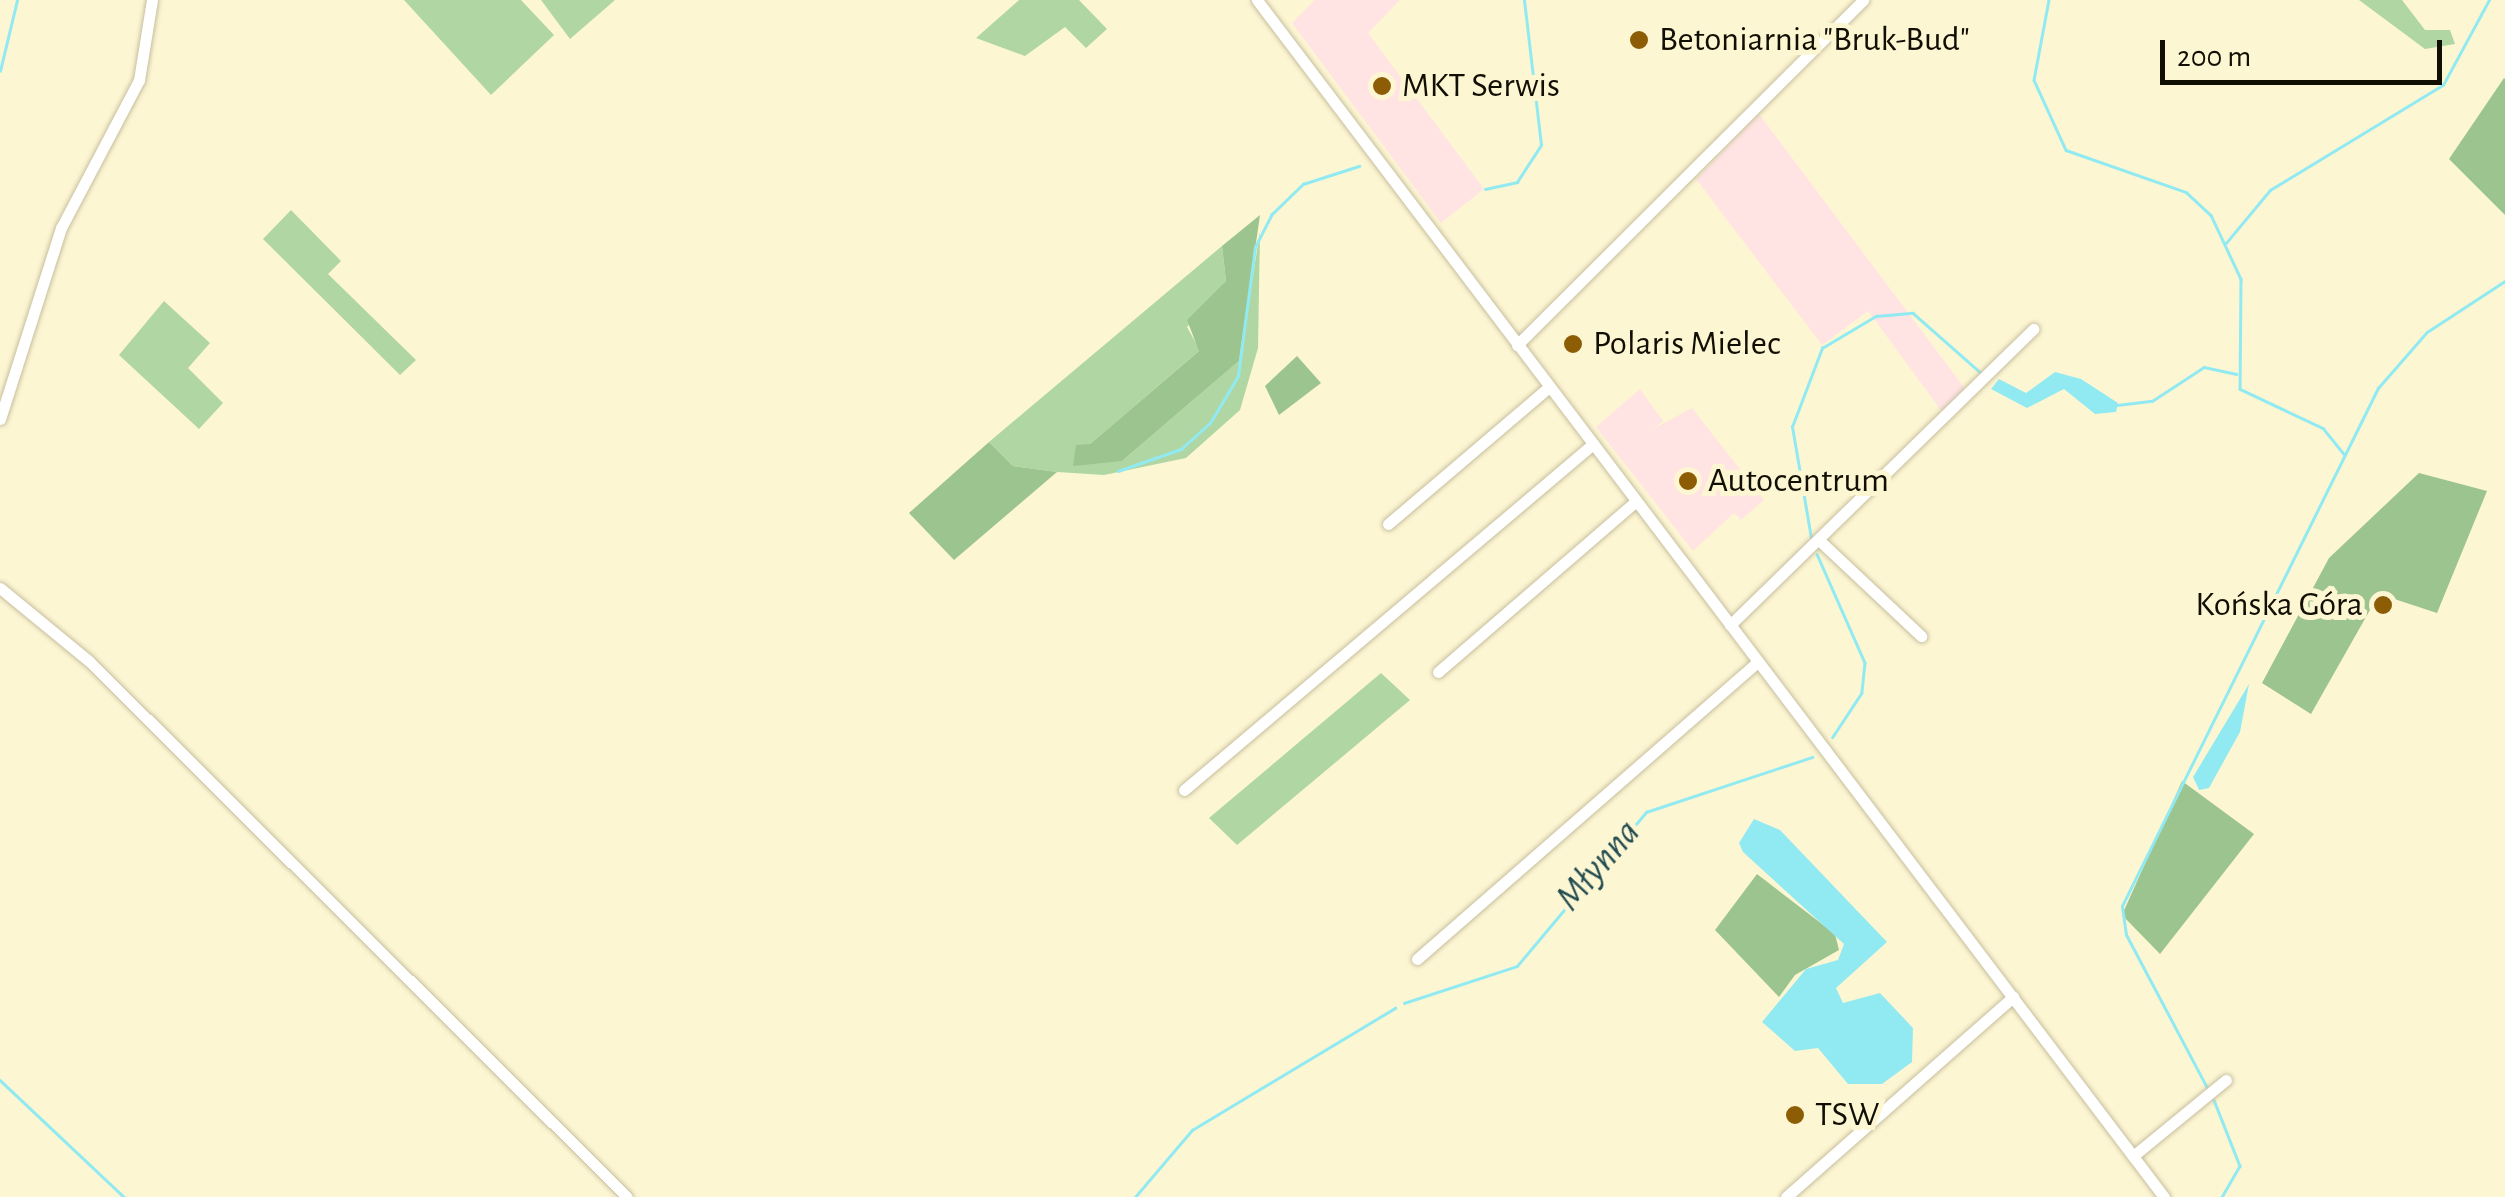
<!DOCTYPE html>
<meta charset="utf-8">
<style>
body{margin:0}
#map{position:relative;width:2505px;height:1197px;overflow:hidden;background:#fdf6d3;font-family:"Alegreya Sans",sans-serif}
div>[style]{position:absolute}
[style*='--x']{left:calc(var(--x)*1px);top:calc(var(--y)*1px);width:calc(var(--w)*1px);rotate:calc(var(--a)*1deg)}
.commercial>*{inset:0;background:#ffe4e3}
.green>*{inset:0;background:#b0d6a4}
.forest>*{inset:0;background:#9cc48e}
.water>*{inset:0;background:#91eaf2}
.stream>*{height:2.5px;margin:-1.25px;padding:0 1.25px;transform-origin:1.25px;border-radius:1.25px;background:#91eaf2}
.roads{filter:drop-shadow(0 0 2px #c6bf9e) drop-shadow(0 0 2px #c6bf9e)}
.minor>*{height:11px;margin:-5.5px;padding:0 5.5px;transform-origin:5.5px;border-radius:5.5px;background:#fff}
.dots>*{width:28px;height:28px;translate:-50% -50%;box-sizing:border-box;border:5px solid #fdf6d3;border-radius:50%}
span{translate:-50% -50%;white-space:nowrap;text-align:center;line-height:1.15;-webkit-text-stroke:10px #fdf6d3;paint-order:stroke}
.poi-label{font-size:35px;color:#110e04}
.left{translate:0 -50%;text-align:left}
.right{translate:-100% -50%;text-align:right}
.water-label{font-size:38px;color:#244d51;font-style:italic}
.scale{position:absolute;left:2160px;top:40px;width:282px;height:45px;box-sizing:border-box;border:5px solid #110e04;border-top:0;padding-left:12px;font-size:30px;line-height:35px;white-space:nowrap;color:#110e04;-webkit-text-stroke:8px #fdf6d3;paint-order:stroke}
</style>
<div id="map">
<div class="commercial">
<i style="clip-path:polygon(1315px 0,1400px 0,1368px 33px,1484px 189px,1441px 223px,1292px 23px)"></i>
<i style="clip-path:polygon(1759px 114px,1966px 390px,1943px 413px,1868px 311px,1822px 345px,1696px 179px)"></i>
<i style="clip-path:polygon(1640px 389px,1663px 421px,1653px 429px,1692px 408px,1764px 500px,1741px 520px,1734px 513px,1693px 551px,1596px 427px)"></i>
</div>
<div class="green">
<i style="clip-path:polygon(404px 0,521px 0,554px 35px,491px 95px)"></i>
<i style="clip-path:polygon(541px 0,615px 0,570px 39px)"></i>
<i style="clip-path:polygon(1019px 0,1079px 0,1107px 29px,1086px 48px,1065px 27px,1025px 56px,976px 38px)"></i>
<i style="clip-path:polygon(2359px 0,2402px 0,2425px 30px,2450px 30px,2455px 44px,2425px 49px)"></i>
<i style="clip-path:polygon(291px 210px,341px 261px,328px 274px,416px 360px,400px 375px,263px 239px)"></i>
<i style="clip-path:polygon(1260px 232px,1258px 348px,1240px 410px,1186px 458px,1104px 475px,1057px 472px,1013px 466px,989px 442px,1222px 246px,1226px 281px,1187px 327px,1200px 350px,1090px 444px,1122px 461px,1239px 361px)"></i>
<i style="clip-path:polygon(164px 301px,210px 343px,188px 368px,223px 403px,199px 429px,119px 355px)"></i>
<i style="clip-path:polygon(1381px 673px,1410px 700px,1237px 845px,1209px 818px)"></i>
</div>
<div class="forest">
<i style="clip-path:polygon(2504px 78px,2505px 79px,2505px 215px,2449px 159px)"></i>
<i style="clip-path:polygon(1260px 215px,1239px 361px,1122px 461px,1073px 466px,1076px 445px,1090px 444px,1199px 351px,1187px 320px,1226px 281px,1222px 246px)"></i>
<i style="clip-path:polygon(1297px 356px,1321px 383px,1279px 415px,1265px 386px)"></i>
<i style="clip-path:polygon(989px 442px,1013px 466px,1057px 472px,954px 560px,909px 513px)"></i>
<i style="clip-path:polygon(2419px 473px,2487px 491px,2437px 613px,2379px 594px,2311px 714px,2262px 683px,2329px 558px)"></i>
<i style="clip-path:polygon(2182px 781px,2254px 834px,2160px 954px,2122px 915px)"></i>
<i style="clip-path:polygon(1757px 874px,1835px 934px,1839px 950px,1795px 975px,1779px 997px,1715px 930px)"></i>
</div>
<div class="water">
<i style="clip-path:polygon(2055px 372px,2081px 379px,2118px 403px,2116px 412px,2095px 414px,2064px 389px,2027px 408px,1991px 389px,1999px 379px,2026px 393px)"></i>
<i style="clip-path:polygon(2249px 684px,2240px 732px,2209px 788px,2199px 790px,2193px 777px)"></i>
<i style="clip-path:polygon(1754px 819px,1780px 830px,1887px 942px,1836px 988px,1843px 1003px,1880px 993px,1913px 1028px,1912px 1062px,1882px 1084px,1848px 1084px,1818px 1048px,1795px 1051px,1762px 1022px,1806px 969px,1838px 960px,1844px 944px,1743px 852px,1739px 843px)"></i>
</div>
<div class="stream">
<i style="--x:2049;--y:0;--w:81;--a:100.6"></i>
<i style="--x:2034;--y:80;--w:77;--a:65.4"></i>
<i style="--x:2066;--y:150;--w:127;--a:19.3"></i>
<i style="--x:2186;--y:192;--w:34;--a:43"></i>
<i style="--x:2211;--y:215;--w:71;--a:64.9"></i>
<i style="--x:2241;--y:279;--w:110;--a:90.5"></i>
<i style="--x:2240;--y:389;--w:92;--a:25.2"></i>
<i style="--x:2323;--y:428;--w:33;--a:51"></i>
<i style="--x:0;--y:71;--w:73;--a:-76.5"></i>
<i style="--x:1485;--y:189;--w:33;--a:-12"></i>
<i style="--x:1517;--y:182;--w:44;--a:-57"></i>
<i style="--x:1541;--y:145;--w:146;--a:-96.7"></i>
<i style="--x:2226;--y:243;--w:69;--a:-50.3"></i>
<i style="--x:2270;--y:190;--w:202;--a:-31.3"></i>
<i style="--x:2443;--y:85;--w:97;--a:-61.6"></i>
<i style="--x:2117;--y:405;--w:35;--a:-7"></i>
<i style="--x:2152;--y:401;--w:62;--a:-33.2"></i>
<i style="--x:2204;--y:367;--w:33;--a:12"></i>
<i style="--x:1118;--y:471;--w:67;--a:-19.2"></i>
<i style="--x:1181;--y:449;--w:39;--a:-42"></i>
<i style="--x:1210;--y:423;--w:55;--a:-59.2"></i>
<i style="--x:1238;--y:376;--w:130;--a:-82.5"></i>
<i style="--x:1255;--y:247;--w:36;--a:-63"></i>
<i style="--x:1271;--y:215;--w:45;--a:-44.1"></i>
<i style="--x:1303;--y:184;--w:59;--a:-17.8"></i>
<i style="--x:1811;--y:538;--w:113;--a:-99.7"></i>
<i style="--x:1792;--y:427;--w:85;--a:-69.2"></i>
<i style="--x:1822;--y:348;--w:63;--a:-30.7"></i>
<i style="--x:1876;--y:316;--w:37;--a:-5"></i>
<i style="--x:1913;--y:313;--w:91;--a:41.4"></i>
<i style="--x:1817;--y:554;--w:119;--a:66.2"></i>
<i style="--x:1865;--y:663;--w:30;--a:96"></i>
<i style="--x:1862;--y:693;--w:53;--a:123.4"></i>
<i style="--x:1404;--y:1003;--w:119;--a:-18.1"></i>
<i style="--x:1517;--y:966;--w:201;--a:-50"></i>
<i style="--x:1646;--y:812;--w:175;--a:-18.3"></i>
<i style="--x:0;--y:1080;--w:170;--a:43.3"></i>
<i style="--x:2207;--y:1088;--w:173;--a:-117.9"></i>
<i style="--x:2126;--y:935;--w:29;--a:-98"></i>
<i style="--x:2122;--y:906;--w:578;--a:-63.7"></i>
<i style="--x:2378;--y:388;--w:74;--a:-48.8"></i>
<i style="--x:2427;--y:332;--w:93;--a:-33.2"></i>
<i style="--x:2214;--y:1100;--w:71;--a:68.5"></i>
<i style="--x:2240;--y:1166;--w:36;--a:120"></i>
<i style="--x:1135;--y:1197;--w:88;--a:-49.6"></i>
<i style="--x:1192;--y:1130;--w:237;--a:-31"></i>
</div>
<div class="roads">
<div class="minor">
<i style="--x:1257;--y:0;--w:1502;--a:52.85"></i>
<i style="--x:1517;--y:345;--w:489;--a:-44.9"></i>
<i style="--x:0;--y:419;--w:201;--a:-72.3"></i>
<i style="--x:61;--y:228;--w:167;--a:-62.2"></i>
<i style="--x:139;--y:80;--w:81;--a:-80.8"></i>
<i style="--x:1388;--y:524;--w:211;--a:-40.4"></i>
<i style="--x:1820;--y:541;--w:139;--a:43.2"></i>
<i style="--x:0;--y:588;--w:115;--a:39.4"></i>
<i style="--x:89;--y:661;--w:759;--a:44.89"></i>
<i style="--x:1730;--y:625;--w:424;--a:-44.3"></i>
<i style="--x:1438;--y:672;--w:262;--a:-40.8"></i>
<i style="--x:1184;--y:790;--w:536;--a:-40.23"></i>
<i style="--x:1417;--y:959;--w:452;--a:-41.1"></i>
<i style="--x:2133;--y:1156;--w:120;--a:-39.3"></i>
<i style="--x:1786;--y:1197;--w:303;--a:-41.4"></i>
</div>
</div>
<div class="dots">
<i style="left:1639px;top:40px;background:#8d5d06"></i>
<i style="left:1382px;top:86px;background:#8d5d06"></i>
<i style="left:1573px;top:344px;background:#8d5d06"></i>
<i style="left:1688px;top:481px;background:#8d5d06"></i>
<i style="left:2383px;top:605px;background:#8d5d06"></i>
<i style="left:1795px;top:1115px;background:#8d5d06"></i>
</div>
<div class="poi-label">
<span class="left" style="left:1659px;top:40px">Betoniarnia "Bruk-Bud"</span>
<span class="left" style="left:1402px;top:86px">MKT Serwis</span>
<span class="left" style="left:1593px;top:344px">Polaris Mielec</span>
<span class="left" style="left:1708px;top:481px">Autocentrum</span>
<span class="right" style="left:2363px;top:605px">Końska Góra</span>
<span class="left" style="left:1815px;top:1115px">TSW</span>
</div>
<div class="water-label">
<span style="left:1599px;top:866px;rotate:-49deg">Młynna</span>
</div>
<div class="scale">200 m</div>
</div>
